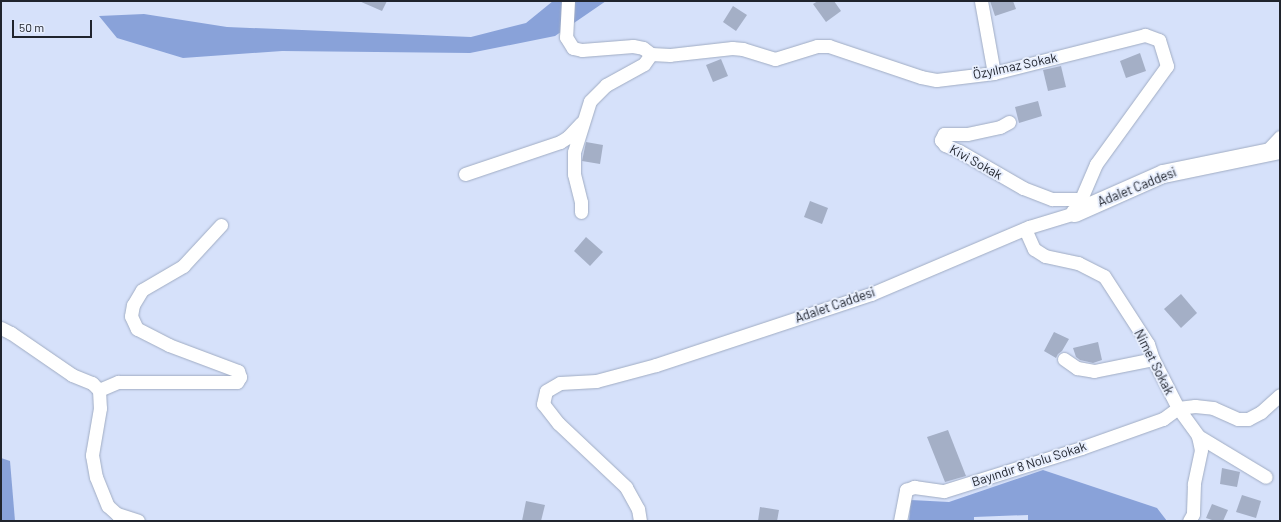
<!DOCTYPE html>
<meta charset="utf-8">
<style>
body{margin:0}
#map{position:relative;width:1281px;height:522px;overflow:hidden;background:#d6e1fa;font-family:Barlow,sans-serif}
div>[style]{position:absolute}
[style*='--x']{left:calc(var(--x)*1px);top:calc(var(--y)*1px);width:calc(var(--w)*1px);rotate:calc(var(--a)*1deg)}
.forest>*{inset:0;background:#89a2d9}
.building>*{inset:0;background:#a4afc6}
.roads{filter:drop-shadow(0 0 1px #a0acc3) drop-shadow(0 0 1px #a0acc3)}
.street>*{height:13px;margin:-6.5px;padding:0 6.5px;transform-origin:6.5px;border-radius:6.5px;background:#fff}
.secondary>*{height:18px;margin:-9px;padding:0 9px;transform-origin:9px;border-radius:9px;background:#fff}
span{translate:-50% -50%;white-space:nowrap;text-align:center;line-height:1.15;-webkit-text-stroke:4px #e7eefd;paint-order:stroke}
.street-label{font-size:13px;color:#20242d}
.frame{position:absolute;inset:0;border:2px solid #20242d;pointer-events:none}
.scale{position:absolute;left:12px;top:20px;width:80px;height:18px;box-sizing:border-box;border:2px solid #20242d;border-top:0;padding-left:5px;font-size:12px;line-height:14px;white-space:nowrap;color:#20242d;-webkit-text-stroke:3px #e7eefd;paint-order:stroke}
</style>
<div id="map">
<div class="forest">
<i style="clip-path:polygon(553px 1px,606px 1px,555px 36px,470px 53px,282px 51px,183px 58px,117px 38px,99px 16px,144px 14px,227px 27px,471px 37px,526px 23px)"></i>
<i style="clip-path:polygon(1px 458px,10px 461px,15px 521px,1px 521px)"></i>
<i style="clip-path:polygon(1043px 470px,1157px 508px,1167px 521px,1028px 521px,1028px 515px,974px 517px,974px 521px,909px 521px,911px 500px,949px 502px)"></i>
</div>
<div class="building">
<i style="clip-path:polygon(359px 1px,387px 1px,382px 11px)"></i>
<i style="clip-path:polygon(818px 1px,834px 1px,841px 11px,826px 22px,813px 4px)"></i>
<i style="clip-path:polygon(990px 1px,1013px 1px,1016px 9px,995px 16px)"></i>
<i style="clip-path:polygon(733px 6px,747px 15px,736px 31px,723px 22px)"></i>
<i style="clip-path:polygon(1140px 53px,1146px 71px,1126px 78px,1120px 61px)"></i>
<i style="clip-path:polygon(721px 59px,728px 76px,713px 82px,706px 65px)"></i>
<i style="clip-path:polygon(1061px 66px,1066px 87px,1048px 91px,1043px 70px)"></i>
<i style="clip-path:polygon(1038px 101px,1042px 116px,1019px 123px,1015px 107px)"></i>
<i style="clip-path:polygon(586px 142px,603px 145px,600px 164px,582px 161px)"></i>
<i style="clip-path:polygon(810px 201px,828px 208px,822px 224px,804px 217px)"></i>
<i style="clip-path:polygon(586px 237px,603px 252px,590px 266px,574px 251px)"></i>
<i style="clip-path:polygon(1181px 294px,1197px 313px,1181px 328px,1164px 309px)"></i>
<i style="clip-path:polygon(1054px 332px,1069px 339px,1062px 351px,1058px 354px,1056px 358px,1044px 351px)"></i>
<i style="clip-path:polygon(1098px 342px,1102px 360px,1093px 363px,1080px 360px,1076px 357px,1073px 348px)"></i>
<i style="clip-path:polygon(948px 430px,966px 476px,945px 482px,927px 437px)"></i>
<i style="clip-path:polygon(1222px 468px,1240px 472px,1237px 487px,1220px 484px)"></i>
<i style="clip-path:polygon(1242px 495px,1261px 501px,1256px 518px,1236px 512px)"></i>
<i style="clip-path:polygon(526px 501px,545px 505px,541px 521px,522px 521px)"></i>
<i style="clip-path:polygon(1212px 504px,1228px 510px,1223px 521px,1215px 521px,1206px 518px)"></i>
<i style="clip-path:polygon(760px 507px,779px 510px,777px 521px,758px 521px)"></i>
</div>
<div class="roads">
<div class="street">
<i style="--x:568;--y:1;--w:36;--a:93"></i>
<i style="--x:566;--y:37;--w:13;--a:58"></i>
<i style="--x:573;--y:48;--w:9;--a:13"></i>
<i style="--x:582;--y:50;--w:51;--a:-4.5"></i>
<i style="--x:633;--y:46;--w:10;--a:11"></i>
<i style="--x:643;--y:48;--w:10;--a:37"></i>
<i style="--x:981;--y:1;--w:73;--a:79.8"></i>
<i style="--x:1009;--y:122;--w:10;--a:151"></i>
<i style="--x:1000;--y:127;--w:34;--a:168"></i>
<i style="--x:967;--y:134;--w:23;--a:180"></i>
<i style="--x:944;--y:134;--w:7;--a:117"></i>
<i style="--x:941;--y:140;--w:6;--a:51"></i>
<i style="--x:945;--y:145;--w:15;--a:23"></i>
<i style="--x:959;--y:151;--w:74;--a:30"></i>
<i style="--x:1023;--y:188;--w:31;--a:21"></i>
<i style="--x:1052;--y:199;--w:30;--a:0"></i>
<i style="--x:1265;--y:153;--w:22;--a:-47"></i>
<i style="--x:465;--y:174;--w:100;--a:-18.6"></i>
<i style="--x:560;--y:142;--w:9;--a:-32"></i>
<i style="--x:568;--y:137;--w:19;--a:-47"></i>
<i style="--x:581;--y:212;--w:10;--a:-90"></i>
<i style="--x:581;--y:202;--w:29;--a:-104"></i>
<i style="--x:574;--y:174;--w:22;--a:-90"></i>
<i style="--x:574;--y:152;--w:53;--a:-72.6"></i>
<i style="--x:590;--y:101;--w:23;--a:-45"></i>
<i style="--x:606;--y:85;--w:43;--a:-28.9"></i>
<i style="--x:644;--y:64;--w:12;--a:-55"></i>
<i style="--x:1025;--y:229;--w:22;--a:66"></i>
<i style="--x:1034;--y:249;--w:13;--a:32"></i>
<i style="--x:1045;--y:256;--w:34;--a:12"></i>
<i style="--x:1078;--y:263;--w:29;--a:27"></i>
<i style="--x:1104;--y:276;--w:81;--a:57.1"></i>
<i style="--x:1148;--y:344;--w:16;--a:72"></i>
<i style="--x:1153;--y:359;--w:55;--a:63"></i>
<i style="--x:1178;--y:408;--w:34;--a:54"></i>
<i style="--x:1198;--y:436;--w:14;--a:78"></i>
<i style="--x:1201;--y:450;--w:35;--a:102"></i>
<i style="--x:1194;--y:484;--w:30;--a:92"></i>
<i style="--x:1193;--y:514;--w:8;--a:120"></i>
<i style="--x:1;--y:328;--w:11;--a:27"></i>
<i style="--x:11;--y:333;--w:74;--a:34.5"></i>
<i style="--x:72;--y:375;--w:22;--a:22"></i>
<i style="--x:92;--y:383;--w:10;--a:45"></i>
<i style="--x:99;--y:390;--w:18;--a:87"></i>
<i style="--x:100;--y:408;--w:48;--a:99.7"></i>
<i style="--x:92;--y:455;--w:22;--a:80"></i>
<i style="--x:96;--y:477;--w:31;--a:68"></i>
<i style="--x:108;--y:506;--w:12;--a:42"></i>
<i style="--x:117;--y:514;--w:22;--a:18"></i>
<i style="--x:1064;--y:359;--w:16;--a:35"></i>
<i style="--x:1077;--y:368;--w:17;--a:10"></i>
<i style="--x:1094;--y:371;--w:60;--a:-11.5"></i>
<i style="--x:99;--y:390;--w:21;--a:-23"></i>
<i style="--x:118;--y:382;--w:119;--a:0"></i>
<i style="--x:237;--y:382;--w:6;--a:-59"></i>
<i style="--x:240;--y:377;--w:6;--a:-108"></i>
<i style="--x:238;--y:371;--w:74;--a:-159.4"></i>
<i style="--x:169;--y:345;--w:36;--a:-153"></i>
<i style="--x:137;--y:329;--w:14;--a:-115"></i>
<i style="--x:131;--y:316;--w:11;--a:-80"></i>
<i style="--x:133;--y:305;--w:17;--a:-59"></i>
<i style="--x:142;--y:290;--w:48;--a:-30.3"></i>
<i style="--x:183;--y:266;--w:56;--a:-47.2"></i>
<i style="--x:1198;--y:436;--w:79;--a:31.1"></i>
<i style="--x:640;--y:521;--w:12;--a:-99"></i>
<i style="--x:638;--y:509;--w:25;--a:-119"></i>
<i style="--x:626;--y:487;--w:93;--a:-136.7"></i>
<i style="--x:558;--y:423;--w:24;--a:-128"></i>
<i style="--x:543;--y:404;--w:13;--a:-77"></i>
<i style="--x:546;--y:391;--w:16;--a:-30"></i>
<i style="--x:560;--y:383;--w:36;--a:-3"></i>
<i style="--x:596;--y:381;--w:62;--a:-14.9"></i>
<i style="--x:656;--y:365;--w:226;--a:-18.3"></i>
<i style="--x:871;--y:294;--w:172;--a:-23"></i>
<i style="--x:1029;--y:227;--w:48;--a:-16.9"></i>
<i style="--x:1075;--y:213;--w:53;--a:-66.8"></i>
<i style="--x:1096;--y:164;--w:121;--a:-54.1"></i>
<i style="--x:1167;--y:66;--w:27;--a:-107"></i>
<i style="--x:1159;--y:40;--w:15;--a:-160"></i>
<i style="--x:1145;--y:35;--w:156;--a:165.9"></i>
<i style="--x:994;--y:73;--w:58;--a:173.1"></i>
<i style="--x:936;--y:80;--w:15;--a:-169"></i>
<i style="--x:921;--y:77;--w:97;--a:-161.4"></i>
<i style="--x:829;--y:46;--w:12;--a:180"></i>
<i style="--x:817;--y:46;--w:44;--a:162.8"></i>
<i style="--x:775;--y:59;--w:34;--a:-163"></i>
<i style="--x:743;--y:49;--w:11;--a:-175"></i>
<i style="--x:732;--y:48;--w:62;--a:173.6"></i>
<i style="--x:670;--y:55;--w:19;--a:-177"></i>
<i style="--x:900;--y:521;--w:32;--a:-79"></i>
<i style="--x:906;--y:490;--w:9;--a:-21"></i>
<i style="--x:914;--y:487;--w:30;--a:8"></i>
<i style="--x:944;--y:491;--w:144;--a:-17.4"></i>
<i style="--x:1081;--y:448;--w:87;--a:-19.5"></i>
<i style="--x:1163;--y:419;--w:19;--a:-36"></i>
<i style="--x:1178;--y:408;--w:17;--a:-7"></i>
<i style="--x:1195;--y:406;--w:18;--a:6"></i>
<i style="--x:1213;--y:408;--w:27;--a:24"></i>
<i style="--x:1238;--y:419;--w:10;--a:0"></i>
<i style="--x:1248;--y:419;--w:15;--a:-28"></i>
<i style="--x:1261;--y:412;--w:25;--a:-42"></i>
</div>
<div class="secondary">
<i style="--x:1075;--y:213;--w:96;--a:-23.9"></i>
<i style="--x:1163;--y:174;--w:119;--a:-11.6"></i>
</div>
</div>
<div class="street-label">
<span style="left:1015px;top:66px;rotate:-12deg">Özyılmaz Sokak</span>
<span style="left:976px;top:162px;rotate:29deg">Kivi Sokak</span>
<span style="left:1137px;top:187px;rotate:-22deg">Adalet Caddesi</span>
<span style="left:835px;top:305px;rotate:-19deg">Adalet Caddesi</span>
<span style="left:1154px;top:362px;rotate:63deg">Nimet Sokak</span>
<span style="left:1029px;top:464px;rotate:-18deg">Bayındır 8 Nolu Sokak</span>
</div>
<div class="frame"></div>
<div class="scale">50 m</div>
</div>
